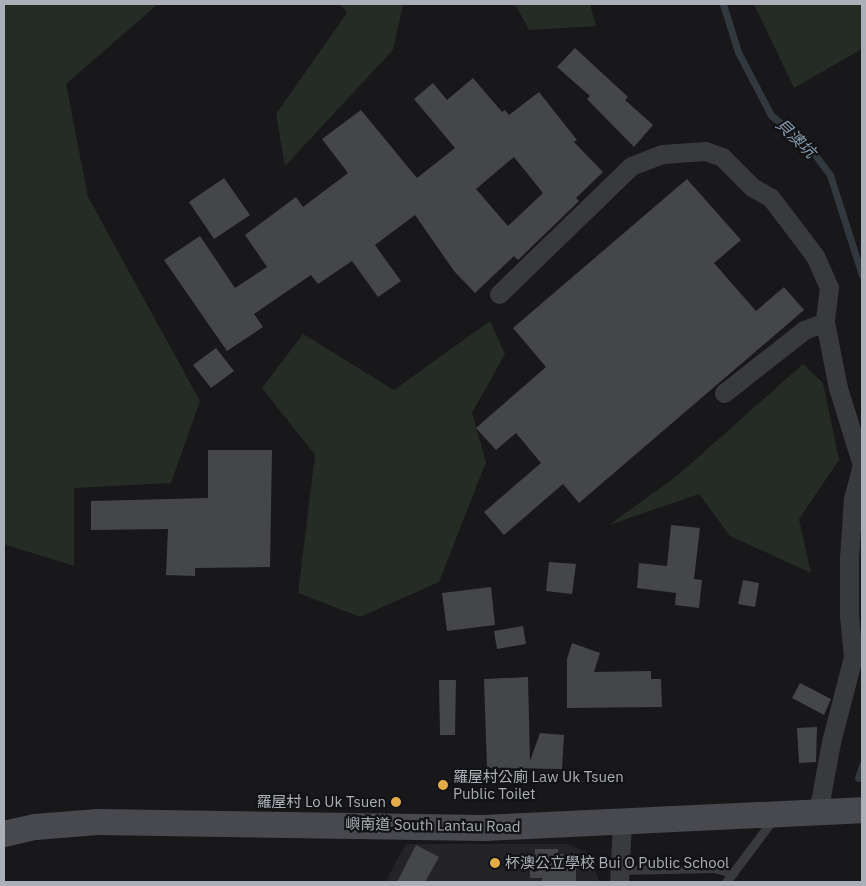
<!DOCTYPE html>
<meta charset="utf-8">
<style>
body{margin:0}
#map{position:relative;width:866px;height:886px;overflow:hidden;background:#18181a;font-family:"IBM Plex Sans","Noto Sans TC",sans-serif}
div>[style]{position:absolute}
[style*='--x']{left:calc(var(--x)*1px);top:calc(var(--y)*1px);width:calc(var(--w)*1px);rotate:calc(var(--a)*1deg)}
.built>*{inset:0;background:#242427}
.green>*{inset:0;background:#242c25}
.stream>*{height:7px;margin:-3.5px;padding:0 3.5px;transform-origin:3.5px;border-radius:3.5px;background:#31393f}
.building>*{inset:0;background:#45464a}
.service>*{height:9px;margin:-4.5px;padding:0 4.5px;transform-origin:4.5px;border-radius:4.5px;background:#393a3e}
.minor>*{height:19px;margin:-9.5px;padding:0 9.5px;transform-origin:9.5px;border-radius:9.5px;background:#393a3e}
.secondary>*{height:26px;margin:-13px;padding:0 13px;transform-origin:13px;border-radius:13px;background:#48494e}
.dots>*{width:14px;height:14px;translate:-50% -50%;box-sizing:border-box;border:2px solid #131315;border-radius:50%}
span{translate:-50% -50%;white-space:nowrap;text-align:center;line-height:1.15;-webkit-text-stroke:4.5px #131315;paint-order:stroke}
.poi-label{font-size:15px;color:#abb0b8}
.left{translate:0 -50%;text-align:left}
.right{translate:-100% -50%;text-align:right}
.street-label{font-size:15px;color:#abb0b8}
.water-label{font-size:16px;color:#869db0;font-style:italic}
.frame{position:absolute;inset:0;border:5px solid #abb0b8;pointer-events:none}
</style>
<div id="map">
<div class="built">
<i style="clip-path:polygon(406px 844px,567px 844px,585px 851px,592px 858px,599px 882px,385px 882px)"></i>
</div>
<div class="green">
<i style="clip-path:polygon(4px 4px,158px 4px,66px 84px,88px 197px,200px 401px,171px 483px,74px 488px,74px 566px,4px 544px)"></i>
<i style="clip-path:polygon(340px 4px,403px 4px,393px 50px,285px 166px,276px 114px,347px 13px)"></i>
<i style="clip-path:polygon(515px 4px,590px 4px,596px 26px,529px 30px)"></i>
<i style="clip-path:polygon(754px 4px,862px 4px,862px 49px,794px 88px)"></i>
<i style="clip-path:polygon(490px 321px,505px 354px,472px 413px,486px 462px,439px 582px,360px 617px,298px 593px,315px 455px,262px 388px,303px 334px,394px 390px)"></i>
<i style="clip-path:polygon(803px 364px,823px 383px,839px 460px,799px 519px,811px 573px,730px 536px,699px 494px,609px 525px,678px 475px)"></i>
</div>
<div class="stream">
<i style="--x:723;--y:4;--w:50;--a:72.6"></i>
<i style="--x:738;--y:52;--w:71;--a:62.4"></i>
<i style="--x:771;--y:115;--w:50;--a:40.1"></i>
<i style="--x:809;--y:147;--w:35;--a:53"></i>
<i style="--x:830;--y:175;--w:105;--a:72.3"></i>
<i style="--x:858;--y:778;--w:13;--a:-72"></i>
</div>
<div class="building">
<i style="clip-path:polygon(575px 48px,628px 97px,625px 100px,653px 125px,634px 147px,587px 99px,590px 96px,557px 67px)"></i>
<i style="clip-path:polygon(evenodd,473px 78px,502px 112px,505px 110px,509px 115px,539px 92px,577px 140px,574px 142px,603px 172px,576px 198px,579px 201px,518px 260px,514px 256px,475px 293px,454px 271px,415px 215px,375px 245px,401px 281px,378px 297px,352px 261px,318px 284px,311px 275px,254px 314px,263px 327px,227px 351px,164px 260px,200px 236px,235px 288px,267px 267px,245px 235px,296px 197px,303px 207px,348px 173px,322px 139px,361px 110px,417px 178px,455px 148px,414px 99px,433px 83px,447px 100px,473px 78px,514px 157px,543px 193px,508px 226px,476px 189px,514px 157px)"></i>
<i style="clip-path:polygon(224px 178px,250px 215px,214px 239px,189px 202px)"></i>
<i style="clip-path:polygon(687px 179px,741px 240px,714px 263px,756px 311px,784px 287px,804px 310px,579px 503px,563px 484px,504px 535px,484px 512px,541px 463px,516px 433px,496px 450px,476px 428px,546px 367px,513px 328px)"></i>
<i style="clip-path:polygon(216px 348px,234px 371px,211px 388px,193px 365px)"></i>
<i style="clip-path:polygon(208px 450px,272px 450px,270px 567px,195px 568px,195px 576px,166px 575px,168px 529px,91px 530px,91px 501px,208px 498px)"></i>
<i style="clip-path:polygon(671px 525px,700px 528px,694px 579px,702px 580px,699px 608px,675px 605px,676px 593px,637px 588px,639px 563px,667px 566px)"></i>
<i style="clip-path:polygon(549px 562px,576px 564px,572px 594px,546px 591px)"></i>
<i style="clip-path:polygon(743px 580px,759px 583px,755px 607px,738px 604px)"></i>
<i style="clip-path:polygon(491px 587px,495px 625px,447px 631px,442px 593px)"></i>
<i style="clip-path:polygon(523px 626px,526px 644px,497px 649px,494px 631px)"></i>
<i style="clip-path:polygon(572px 643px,600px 653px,594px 672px,651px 671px,651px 679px,661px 679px,662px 707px,567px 708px,567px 659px)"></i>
<i style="clip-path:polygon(528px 677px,530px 761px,540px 733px,564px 735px,562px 769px,487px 768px,484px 679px)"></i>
<i style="clip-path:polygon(439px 680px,456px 680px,455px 735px,440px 735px)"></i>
<i style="clip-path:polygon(800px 683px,831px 699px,824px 715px,792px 698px)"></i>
<i style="clip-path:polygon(817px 727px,816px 762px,799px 763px,797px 728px)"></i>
<i style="clip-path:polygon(416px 845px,439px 857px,425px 882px,397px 882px)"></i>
<i style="clip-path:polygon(535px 849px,558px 849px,558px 854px,576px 854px,576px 882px,542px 882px,542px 878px,530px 878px,530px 854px,535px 854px)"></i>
</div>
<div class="service">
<i style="--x:620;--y:870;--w:94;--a:-1.2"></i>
<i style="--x:714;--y:868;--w:20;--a:15"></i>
<i style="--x:726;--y:882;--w:80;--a:-53.1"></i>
</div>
<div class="minor">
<i style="--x:499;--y:294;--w:184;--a:-44.1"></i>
<i style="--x:631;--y:166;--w:33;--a:-21"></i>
<i style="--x:662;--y:154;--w:43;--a:-4"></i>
<i style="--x:705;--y:151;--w:18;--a:19"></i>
<i style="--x:722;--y:157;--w:42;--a:45"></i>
<i style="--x:752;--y:187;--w:22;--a:30"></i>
<i style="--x:771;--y:198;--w:73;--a:52.8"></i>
<i style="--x:815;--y:256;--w:34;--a:66"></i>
<i style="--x:829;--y:287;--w:35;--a:97"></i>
<i style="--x:724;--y:393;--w:102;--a:-38.2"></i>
<i style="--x:804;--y:330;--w:22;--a:-21"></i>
<i style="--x:825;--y:322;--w:67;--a:78.9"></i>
<i style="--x:838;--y:388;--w:81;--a:72.7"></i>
<i style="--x:862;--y:465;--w:34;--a:105"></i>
<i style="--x:853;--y:498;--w:60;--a:93.8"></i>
<i style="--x:849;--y:558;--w:57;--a:90"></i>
<i style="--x:849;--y:615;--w:42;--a:84.6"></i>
<i style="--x:853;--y:657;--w:88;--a:104.5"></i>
<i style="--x:831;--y:742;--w:72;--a:100.4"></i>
<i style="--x:619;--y:882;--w:59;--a:-87.1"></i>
</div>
<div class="secondary">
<i style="--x:4;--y:834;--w:32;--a:-13"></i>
<i style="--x:35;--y:827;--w:63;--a:-4.5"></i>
<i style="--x:98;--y:822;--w:386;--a:0.9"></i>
<i style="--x:484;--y:828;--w:378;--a:-2.7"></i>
</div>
<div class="dots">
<i style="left:443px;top:785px;background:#e2ad48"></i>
<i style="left:396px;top:802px;background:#e2ad48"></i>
<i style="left:495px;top:863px;background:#e2ad48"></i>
</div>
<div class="poi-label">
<span class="left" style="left:453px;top:785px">羅屋村公廁 Law Uk Tsuen<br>Public Toilet</span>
<span class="right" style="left:386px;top:802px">羅屋村 Lo Uk Tsuen</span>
<span class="left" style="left:505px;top:863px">杯澳公立學校 Bui O Public School</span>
</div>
<div class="street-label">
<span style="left:433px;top:825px;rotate:1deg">嶼南道 South Lantau Road</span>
</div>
<div class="water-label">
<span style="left:796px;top:138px;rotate:44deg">貝澳坑</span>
</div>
<div class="frame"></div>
</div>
